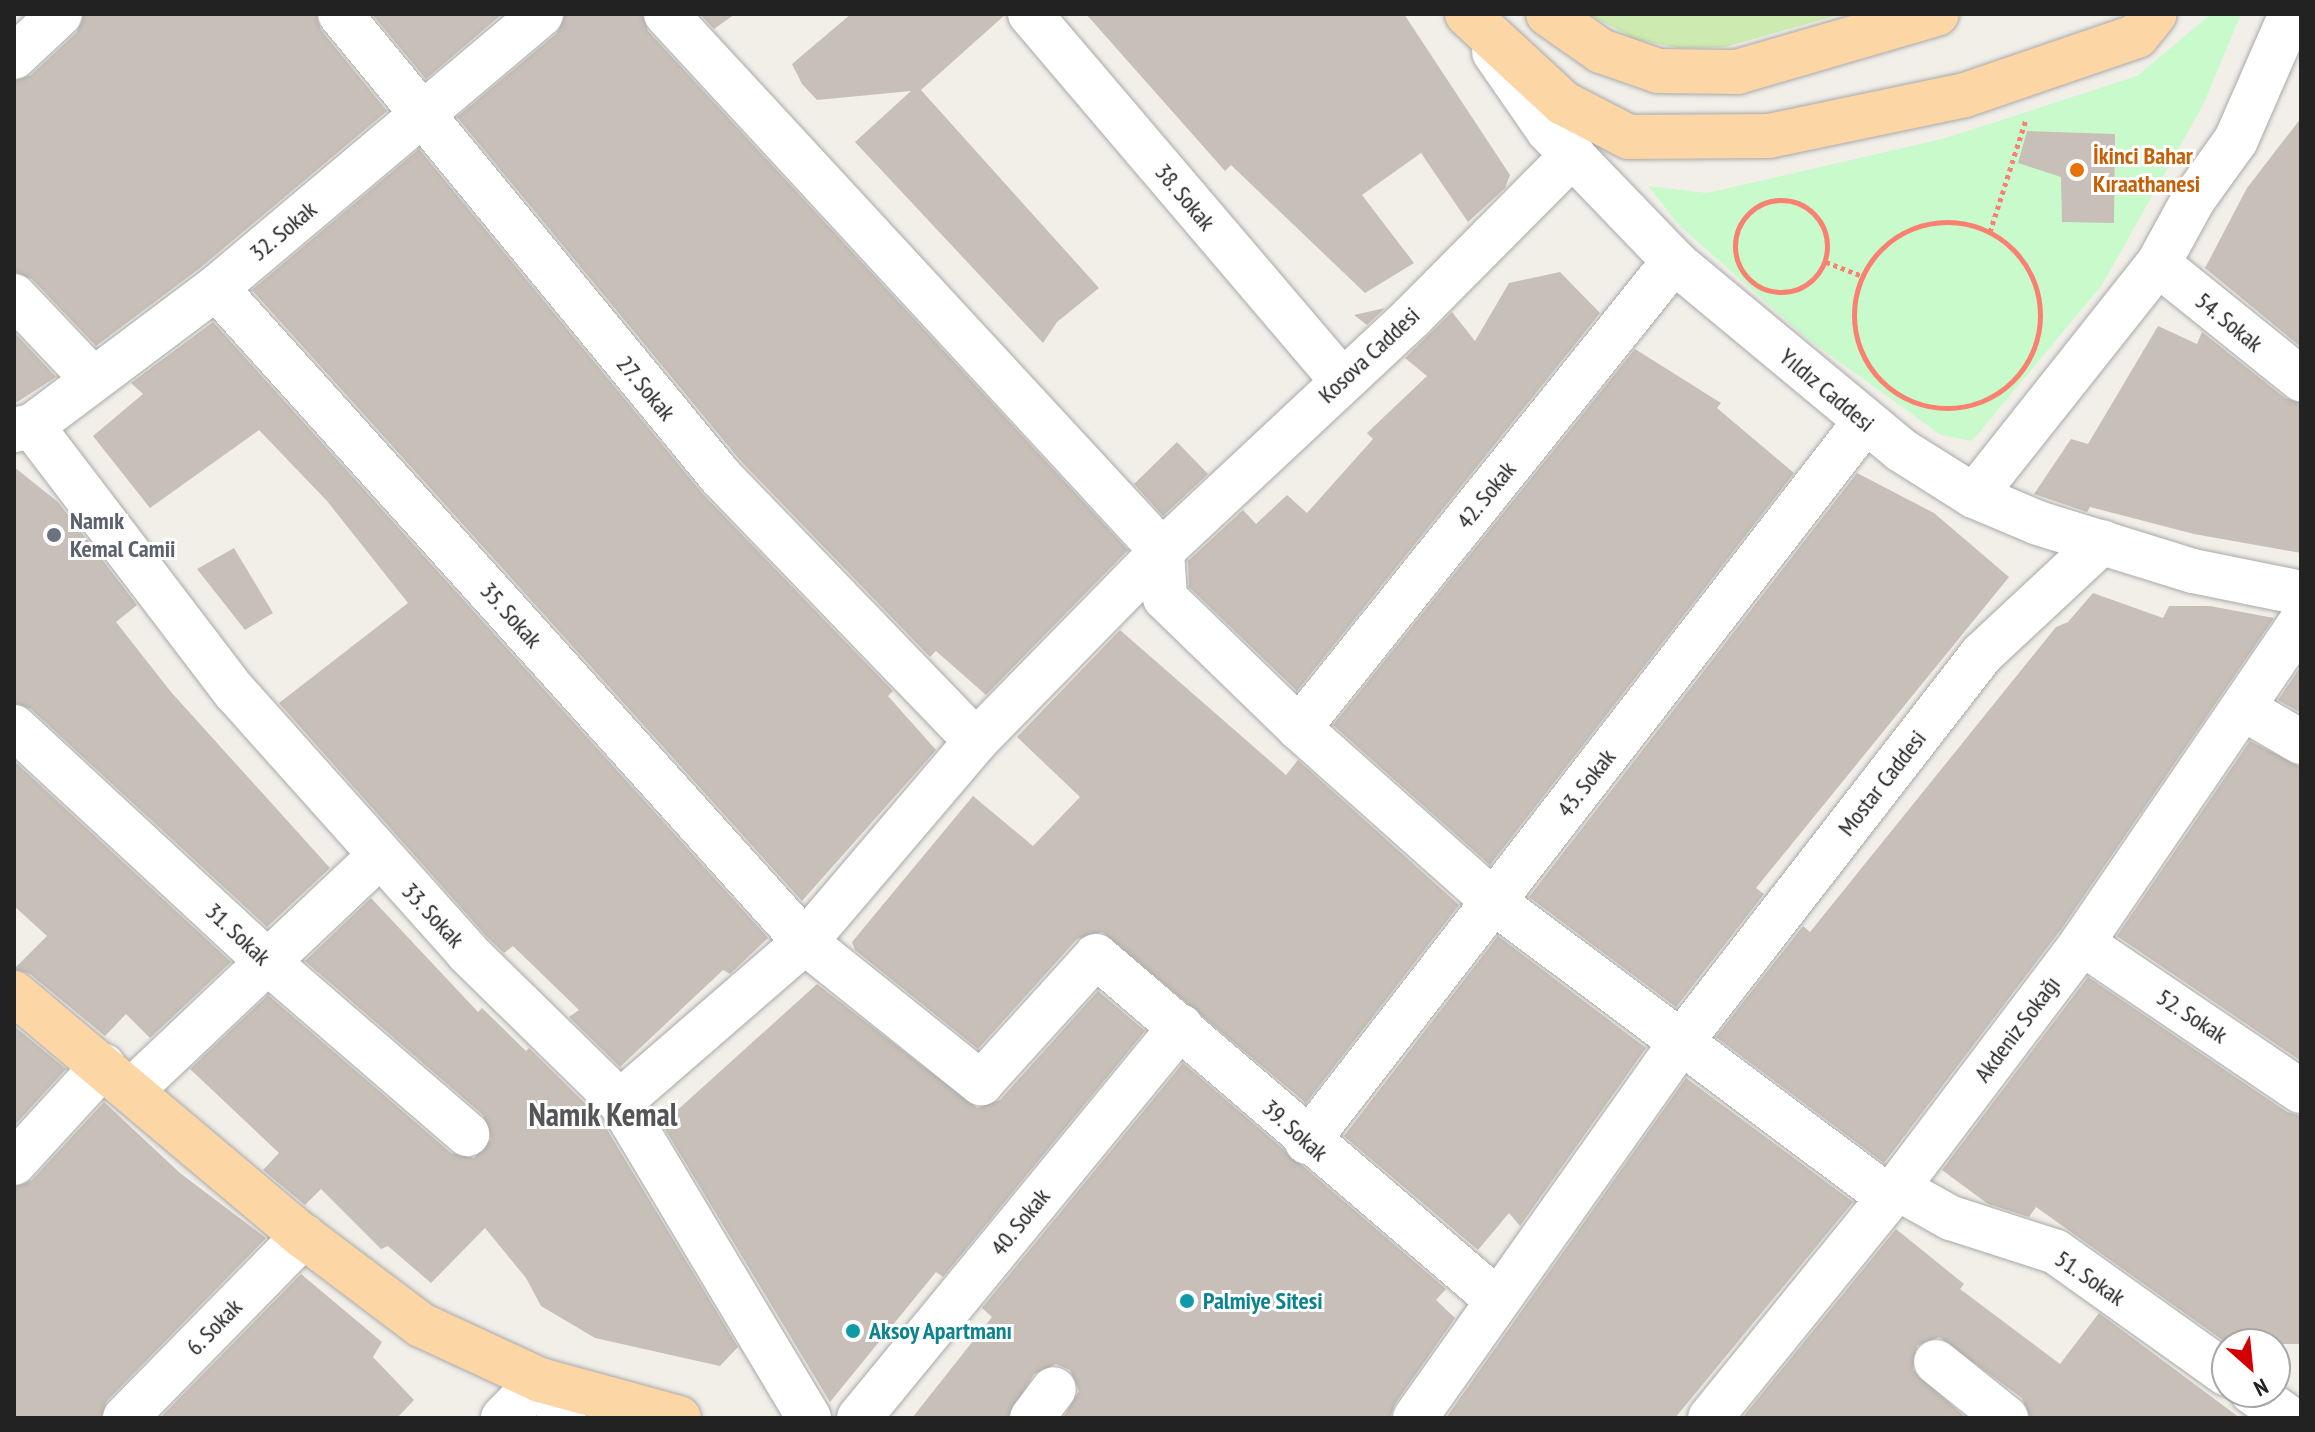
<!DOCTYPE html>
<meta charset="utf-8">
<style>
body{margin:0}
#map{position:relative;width:2315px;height:1432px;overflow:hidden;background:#f2efe9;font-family:"PT Sans Narrow",sans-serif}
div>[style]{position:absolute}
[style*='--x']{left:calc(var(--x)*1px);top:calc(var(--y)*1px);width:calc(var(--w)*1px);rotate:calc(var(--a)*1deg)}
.grass>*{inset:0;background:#cdebb0}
.park>*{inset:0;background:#c8facc}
.building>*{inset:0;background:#c7bfb8}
.path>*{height:5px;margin-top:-2.5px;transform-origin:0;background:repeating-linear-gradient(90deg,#fa8072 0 4px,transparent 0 8px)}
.path>.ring{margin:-2.5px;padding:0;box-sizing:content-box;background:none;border:5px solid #fa8072;border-radius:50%}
.roads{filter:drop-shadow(0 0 2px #a9a9a9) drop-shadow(0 0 2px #a9a9a9)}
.minor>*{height:44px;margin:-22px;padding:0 22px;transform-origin:22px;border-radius:22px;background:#fff}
.major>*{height:44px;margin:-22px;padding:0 22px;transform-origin:22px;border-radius:22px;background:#fcd6a4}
.dots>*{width:22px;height:22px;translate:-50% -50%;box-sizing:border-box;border:4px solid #fff;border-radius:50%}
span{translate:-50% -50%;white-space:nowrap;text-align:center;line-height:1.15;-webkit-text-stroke:6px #fff;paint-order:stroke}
.food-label{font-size:24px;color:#c56008;font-weight:700}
.left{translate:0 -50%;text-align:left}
.street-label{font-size:24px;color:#222}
.worship-label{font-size:24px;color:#5b616d;font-weight:700}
.culture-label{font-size:24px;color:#0d838f;font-weight:700}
.district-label{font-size:32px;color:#555;font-weight:700}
.frame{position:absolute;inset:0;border:16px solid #222;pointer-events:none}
.north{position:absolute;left:2211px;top:1328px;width:80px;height:80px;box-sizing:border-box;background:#fff;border:2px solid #a7a7a7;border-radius:50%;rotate:153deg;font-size:22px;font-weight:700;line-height:32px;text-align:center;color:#222}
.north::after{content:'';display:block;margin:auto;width:28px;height:36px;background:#d40000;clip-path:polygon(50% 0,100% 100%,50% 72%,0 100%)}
</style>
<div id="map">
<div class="grass">
<i style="clip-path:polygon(1588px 14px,1842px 14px,1725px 47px,1678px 48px,1637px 40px)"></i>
</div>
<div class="park">
<i style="clip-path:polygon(2211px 14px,2241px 14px,2203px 105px,2102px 285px,1972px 441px,1941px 435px,1805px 337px,1679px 225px,1648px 186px,1707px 193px,1946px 138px,2137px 76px)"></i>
</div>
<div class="building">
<i style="clip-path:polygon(84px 14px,316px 14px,321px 30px,387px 111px,200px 268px,96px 346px,32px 279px,14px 272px,14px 81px,31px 75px,77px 32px)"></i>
<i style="clip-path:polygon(372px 14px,502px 14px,426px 79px)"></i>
<i style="clip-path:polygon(565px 14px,642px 14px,648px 31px,1128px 550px,986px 695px,936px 651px,930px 657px,740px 460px,457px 117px,557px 33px)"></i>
<i style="clip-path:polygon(700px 14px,735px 14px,714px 29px)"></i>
<i style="clip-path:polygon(851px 14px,1006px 14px,921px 90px,1099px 288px,1057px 322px,1043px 343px,855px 142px,911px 91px,817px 100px,802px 84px,792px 64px)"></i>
<i style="clip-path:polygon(1086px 14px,1404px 14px,1510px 175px,1505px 188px,1468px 222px,1421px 153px,1362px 195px,1414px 263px,1365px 293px,1231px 165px,1225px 171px)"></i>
<i style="clip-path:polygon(2301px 118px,2301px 347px,2205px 268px,2247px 188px)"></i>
<i style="clip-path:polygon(2027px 131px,2115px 134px,2114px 223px,2062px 222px,2061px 177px,2018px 163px)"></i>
<i style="clip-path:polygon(419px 149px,702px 493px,893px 691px,888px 696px,936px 750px,802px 901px,252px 290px)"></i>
<i style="clip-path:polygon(1560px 272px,1600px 313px,1297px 691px,1189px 587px,1188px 561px,1243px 510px,1256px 524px,1287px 495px,1307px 513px,1373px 439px,1367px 433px,1427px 376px,1405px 358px,1452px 312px,1475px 341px,1509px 283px)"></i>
<i style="clip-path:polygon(1385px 308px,1367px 325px,1354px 315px)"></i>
<i style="clip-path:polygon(213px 322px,768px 938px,730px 974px,723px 970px,620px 1067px,569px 1017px,579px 1010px,513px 946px,504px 953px,488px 938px,279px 703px,408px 603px,327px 501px,259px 430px,150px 508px,93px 436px,143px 394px,131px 383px)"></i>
<i style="clip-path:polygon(2158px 326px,2197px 344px,2202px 332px,2285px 398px,2301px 403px,2301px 553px,2194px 534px,2090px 507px,2087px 512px,2034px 494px,2071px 439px,2088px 444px)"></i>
<i style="clip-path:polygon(14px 332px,56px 377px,14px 404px)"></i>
<i style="clip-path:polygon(1635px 349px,1721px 403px,1717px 408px,1794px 473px,1490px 865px,1333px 725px)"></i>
<i style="clip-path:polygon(1177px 442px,1208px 474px,1163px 516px,1134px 484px)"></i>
<i style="clip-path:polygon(14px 467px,58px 502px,137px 605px,116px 622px,171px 692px,330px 868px,267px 927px,31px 709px,14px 703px)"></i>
<i style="clip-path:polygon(1857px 473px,1934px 513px,2009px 577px,1756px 888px,1764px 894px,1676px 1007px,1529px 897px)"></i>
<i style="clip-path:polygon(234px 548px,273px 613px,245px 630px,197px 569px)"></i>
<i style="clip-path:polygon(2093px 593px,2163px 618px,2169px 606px,2210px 606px,2274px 618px,2062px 928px,1884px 1163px,1716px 1037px,1803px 926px,1810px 932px,2056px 627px,2068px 622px)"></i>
<i style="clip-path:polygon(1120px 630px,1286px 775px,1298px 760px,1459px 905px,1306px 1103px,1102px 932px,1077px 939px,978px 1049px,855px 950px,852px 942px,973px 796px,1033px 846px,1080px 797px,1017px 737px)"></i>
<i style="clip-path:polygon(2301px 666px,2301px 713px,2278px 700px)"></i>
<i style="clip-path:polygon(2250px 741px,2301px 767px,2301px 1061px,2117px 936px)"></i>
<i style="clip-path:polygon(14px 761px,231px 962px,150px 1038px,126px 1014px,105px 1036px,30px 974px,14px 969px,47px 936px,14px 906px)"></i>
<i style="clip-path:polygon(371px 898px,478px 1012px,482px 1008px,526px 1051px,529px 1048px,600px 1118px,738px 1347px,720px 1366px,595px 1338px,541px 1306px,526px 1278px,485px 1228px,431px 1283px,388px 1246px,381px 1249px,321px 1189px,305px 1205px,263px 1170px,279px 1153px,190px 1069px,268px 995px,451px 1153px,474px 1158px,491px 1139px,483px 1115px,305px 961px)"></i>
<i style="clip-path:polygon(1498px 936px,1646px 1048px,1520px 1226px,1509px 1213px,1478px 1250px,1344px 1136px)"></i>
<i style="clip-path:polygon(2088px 977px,2287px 1112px,2301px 1116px,2301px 1344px,2228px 1344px,2036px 1207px,2029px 1217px,1988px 1204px,1942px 1170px)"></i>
<i style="clip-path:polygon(817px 984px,977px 1108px,1000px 1100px,1098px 991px,1145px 1031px,943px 1277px,936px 1272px,830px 1402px,662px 1124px)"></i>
<i style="clip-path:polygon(14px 1026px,66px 1069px,14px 1126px)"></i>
<i style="clip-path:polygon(1183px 1063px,1446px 1289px,1436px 1300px,1455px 1318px,1395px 1404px,1390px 1418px,1063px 1418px,1079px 1391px,1070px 1370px,1056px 1364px,1034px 1374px,1008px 1418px,912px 1418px,992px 1317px,982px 1308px)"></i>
<i style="clip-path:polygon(1686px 1078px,1853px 1202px,1675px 1418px,1446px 1418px)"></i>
<i style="clip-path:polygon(104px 1102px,180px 1173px,266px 1238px,107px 1401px,101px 1418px,14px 1418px,14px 1187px,32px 1180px)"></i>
<i style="clip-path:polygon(1896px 1229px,1964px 1284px,1960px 1289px,2060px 1364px,2099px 1313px,2240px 1418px,2030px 1418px,2022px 1398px,1939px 1337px,1917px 1346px,1913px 1370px,1966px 1418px,1743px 1417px)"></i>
<i style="clip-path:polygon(301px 1274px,382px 1342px,373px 1357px,414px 1400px,397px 1418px,160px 1418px)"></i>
</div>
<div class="path">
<i class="ring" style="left:1735px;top:200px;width:87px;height:87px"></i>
<i class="ring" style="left:1854px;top:222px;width:181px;height:181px"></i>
<i style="--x:1990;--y:232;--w:119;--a:-72.3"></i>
<i style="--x:1826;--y:262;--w:39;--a:21"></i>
</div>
<div class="roads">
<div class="minor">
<i style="--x:340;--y:14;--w:600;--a:50.55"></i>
<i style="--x:721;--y:477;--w:367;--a:46"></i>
<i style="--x:666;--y:14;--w:731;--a:47.27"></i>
<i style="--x:1162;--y:551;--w:47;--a:86.3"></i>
<i style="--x:1165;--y:598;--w:187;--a:44.1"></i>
<i style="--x:1299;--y:728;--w:261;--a:41.7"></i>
<i style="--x:1494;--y:902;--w:494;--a:36.8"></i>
<i style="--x:1030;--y:14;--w:480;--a:49.6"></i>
<i style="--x:1494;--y:52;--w:95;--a:55.3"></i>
<i style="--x:1548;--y:130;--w:186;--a:46.1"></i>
<i style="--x:1677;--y:264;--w:291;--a:39.7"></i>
<i style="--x:1901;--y:450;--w:86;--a:32.2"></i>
<i style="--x:1974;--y:496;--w:69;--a:22.9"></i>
<i style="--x:2038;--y:523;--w:162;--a:17.2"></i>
<i style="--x:2193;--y:571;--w:110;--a:11.5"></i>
<i style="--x:14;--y:57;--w:63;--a:-43.1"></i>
<i style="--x:2158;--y:264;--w:184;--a:38.8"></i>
<i style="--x:216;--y:288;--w:880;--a:47.99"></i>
<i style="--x:805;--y:942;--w:226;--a:38.7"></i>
<i style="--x:981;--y:1083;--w:171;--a:-47.8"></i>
<i style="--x:1096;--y:956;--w:528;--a:40.62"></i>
<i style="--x:14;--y:296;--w:112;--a:46.5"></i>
<i style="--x:32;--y:426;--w:335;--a:52.7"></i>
<i style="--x:235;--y:692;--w:350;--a:48.2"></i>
<i style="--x:468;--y:953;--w:213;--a:44.4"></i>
<i style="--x:620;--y:1102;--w:368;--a:59.1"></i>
<i style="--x:14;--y:430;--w:18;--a:-13"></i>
<i style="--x:32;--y:426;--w:230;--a:-36.9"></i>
<i style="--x:216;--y:288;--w:425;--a:-40.1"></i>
<i style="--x:1974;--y:496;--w:296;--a:-51.6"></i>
<i style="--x:2158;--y:264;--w:73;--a:-61.3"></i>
<i style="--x:2193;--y:200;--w:74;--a:-54.4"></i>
<i style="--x:2236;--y:140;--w:137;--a:-66.4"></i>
<i style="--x:2246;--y:710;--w:64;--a:30.2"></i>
<i style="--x:14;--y:727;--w:347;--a:42.8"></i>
<i style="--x:269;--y:963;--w:262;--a:40.8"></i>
<i style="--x:1299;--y:728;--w:599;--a:-51.24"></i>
<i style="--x:2082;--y:943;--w:264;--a:34.1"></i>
<i style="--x:133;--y:1089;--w:337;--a:-43.4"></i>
<i style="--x:620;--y:1102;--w:245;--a:-40.9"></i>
<i style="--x:805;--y:942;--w:264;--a:-49.6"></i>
<i style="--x:976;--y:741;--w:266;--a:-45.6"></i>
<i style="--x:1162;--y:551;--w:341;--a:-43.1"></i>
<i style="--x:1411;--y:318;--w:230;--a:-45.2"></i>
<i style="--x:1307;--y:1142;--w:910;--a:-52.24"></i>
<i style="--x:14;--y:1163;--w:132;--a:-47.5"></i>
<i style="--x:1897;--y:1188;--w:62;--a:29.1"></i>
<i style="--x:1951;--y:1218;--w:110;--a:17.9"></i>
<i style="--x:2056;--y:1252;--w:210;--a:35.5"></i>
<i style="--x:1936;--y:1362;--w:90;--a:38.7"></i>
<i style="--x:2252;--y:1392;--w:45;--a:35.1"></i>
<i style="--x:125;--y:1418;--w:255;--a:-45.6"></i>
<i style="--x:503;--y:1418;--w:53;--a:-45.8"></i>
<i style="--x:540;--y:1380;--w:45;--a:57.7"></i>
<i style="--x:859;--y:1418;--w:507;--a:-50.6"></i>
<i style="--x:1032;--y:1418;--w:36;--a:-53"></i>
<i style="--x:1415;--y:1418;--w:461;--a:-54.7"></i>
<i style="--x:1681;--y:1042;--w:491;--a:-52.2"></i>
<i style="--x:1982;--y:654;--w:164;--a:-43"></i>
<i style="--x:1710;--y:1418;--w:296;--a:-50.9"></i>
<i style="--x:1897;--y:1188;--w:307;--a:-52.9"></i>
<i style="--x:2082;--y:943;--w:389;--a:-55.7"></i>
</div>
<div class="major">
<i style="--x:1467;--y:14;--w:131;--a:42.8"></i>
<i style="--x:1563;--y:103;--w:74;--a:27.3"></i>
<i style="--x:1629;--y:137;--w:140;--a:-0.4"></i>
<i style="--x:1769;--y:136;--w:200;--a:-11.8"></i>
<i style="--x:1965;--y:95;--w:182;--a:-18.9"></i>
<i style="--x:2137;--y:36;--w:28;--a:-51"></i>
<i style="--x:1548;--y:14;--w:65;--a:34.9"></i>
<i style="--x:1601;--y:51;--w:60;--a:19.3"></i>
<i style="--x:1658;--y:71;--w:79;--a:0.7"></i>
<i style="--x:1737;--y:72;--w:208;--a:-16.2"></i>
<i style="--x:14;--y:993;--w:378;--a:40.1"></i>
<i style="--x:303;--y:1236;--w:148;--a:37"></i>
<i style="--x:421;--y:1325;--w:131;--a:24.8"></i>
<i style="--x:540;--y:1380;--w:144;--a:15.3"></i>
</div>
</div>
<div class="dots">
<i style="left:2077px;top:170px;background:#e8710a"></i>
<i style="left:54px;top:535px;background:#6b7280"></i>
<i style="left:1187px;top:1301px;background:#0f9aa8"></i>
<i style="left:853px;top:1331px;background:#0f9aa8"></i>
</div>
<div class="food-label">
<span class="left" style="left:2093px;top:170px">İkinci Bahar<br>Kıraathanesi</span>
</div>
<div class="street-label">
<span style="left:1185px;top:197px;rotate:50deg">38. Sokak</span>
<span style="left:283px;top:231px;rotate:-40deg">32. Sokak</span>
<span style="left:2229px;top:322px;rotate:39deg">54. Sokak</span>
<span style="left:1369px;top:355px;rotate:-43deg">Kosova Caddesi</span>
<span style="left:646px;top:388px;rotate:50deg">27. Sokak</span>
<span style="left:1827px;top:390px;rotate:40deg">Yıldız Caddesi</span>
<span style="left:1486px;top:495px;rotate:-51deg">42. Sokak</span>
<span style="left:511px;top:615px;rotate:48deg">35. Sokak</span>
<span style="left:1586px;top:783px;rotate:-52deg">43. Sokak</span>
<span style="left:1882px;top:783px;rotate:-52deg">Mostar Caddesi</span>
<span style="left:433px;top:915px;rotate:47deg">33. Sokak</span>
<span style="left:238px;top:934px;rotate:43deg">31. Sokak</span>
<span style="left:2192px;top:1016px;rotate:33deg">52. Sokak</span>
<span style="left:2017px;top:1029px;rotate:-53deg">Akdeniz Sokağı</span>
<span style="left:1295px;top:1130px;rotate:42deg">39. Sokak</span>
<span style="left:1020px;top:1222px;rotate:-51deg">40. Sokak</span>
<span style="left:2090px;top:1278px;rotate:34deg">51. Sokak</span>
<span style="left:214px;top:1327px;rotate:-46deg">6. Sokak</span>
</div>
<div class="worship-label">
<span class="left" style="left:70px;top:535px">Namık<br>Kemal Camii</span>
</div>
<div class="culture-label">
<span class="left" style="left:1203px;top:1301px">Palmiye Sitesi</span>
<span class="left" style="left:869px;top:1331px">Aksoy Apartmanı</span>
</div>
<div class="district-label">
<span style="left:603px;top:1114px">Namık Kemal</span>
</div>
<div class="frame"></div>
<div class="north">N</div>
</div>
